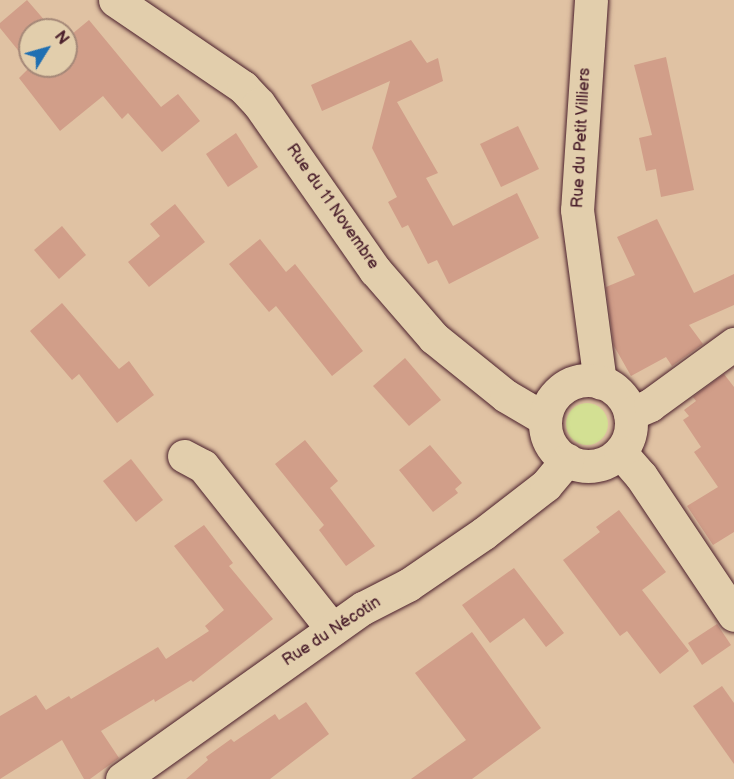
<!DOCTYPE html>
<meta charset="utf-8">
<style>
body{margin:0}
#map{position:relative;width:734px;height:779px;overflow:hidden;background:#e0c2a3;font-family:"Balsamiq Sans",sans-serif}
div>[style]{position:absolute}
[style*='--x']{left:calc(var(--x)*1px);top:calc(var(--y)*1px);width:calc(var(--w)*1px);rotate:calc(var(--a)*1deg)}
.green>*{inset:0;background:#d3e093}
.round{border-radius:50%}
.building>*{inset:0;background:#d19e89}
.roads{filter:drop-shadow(0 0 2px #4a1f2b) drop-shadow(0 0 2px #4a1f2b)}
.minor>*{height:33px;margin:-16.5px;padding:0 16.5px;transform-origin:16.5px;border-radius:16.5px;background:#e2ceac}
.minor>.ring{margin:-16.5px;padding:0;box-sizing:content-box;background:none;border:33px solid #e2ceac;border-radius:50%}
span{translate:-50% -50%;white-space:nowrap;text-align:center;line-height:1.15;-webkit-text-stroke:4.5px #e2ceac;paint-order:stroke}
.street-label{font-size:16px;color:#4a1f2b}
.north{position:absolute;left:18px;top:18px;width:60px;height:60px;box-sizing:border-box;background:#e2ceac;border:2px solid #a58878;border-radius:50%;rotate:53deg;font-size:16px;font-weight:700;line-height:24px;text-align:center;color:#4a1f2b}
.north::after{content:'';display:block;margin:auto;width:21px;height:27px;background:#1f6fb2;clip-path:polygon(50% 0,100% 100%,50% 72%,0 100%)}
</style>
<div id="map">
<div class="green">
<i class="round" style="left:566px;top:403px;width:42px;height:42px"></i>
</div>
<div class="building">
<i style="clip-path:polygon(27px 0,53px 30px,30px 30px,30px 65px,0 28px,0 23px)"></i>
<i style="clip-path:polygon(89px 20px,161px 107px,178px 94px,200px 121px,162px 152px,128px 113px,122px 119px,103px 96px,60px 131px,19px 78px,31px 66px,66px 66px,66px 39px)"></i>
<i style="clip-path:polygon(411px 40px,427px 63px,438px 58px,443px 81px,397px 102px,438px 173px,426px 178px,453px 226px,517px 193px,539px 238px,449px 284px,437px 260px,428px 264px,408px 225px,402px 228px,388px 202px,397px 197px,372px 148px,390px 81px,322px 111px,311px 85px)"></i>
<i style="clip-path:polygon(666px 57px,694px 190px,661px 197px,656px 169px,646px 171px,639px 138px,652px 135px,634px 65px)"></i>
<i style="clip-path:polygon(518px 126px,539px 169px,501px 187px,480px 144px)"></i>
<i style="clip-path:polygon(236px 133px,258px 167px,228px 187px,206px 154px)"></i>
<i style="clip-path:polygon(175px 204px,205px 242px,149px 287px,128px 262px,160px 236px,150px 224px)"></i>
<i style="clip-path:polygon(657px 219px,694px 293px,734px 274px,734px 305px,689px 325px,703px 344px,672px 366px,666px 357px,631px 376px,614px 346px,606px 287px,635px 275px,617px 237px)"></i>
<i style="clip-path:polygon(62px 226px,86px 255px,59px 279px,34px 250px)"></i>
<i style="clip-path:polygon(260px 239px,286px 272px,295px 264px,363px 351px,332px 376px,276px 306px,269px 312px,229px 264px)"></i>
<i style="clip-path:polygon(62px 303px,119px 369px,129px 361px,154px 395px,117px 423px,79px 374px,72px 380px,30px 331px)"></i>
<i style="clip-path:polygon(405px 358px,441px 400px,409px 426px,373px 386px)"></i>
<i style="clip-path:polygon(724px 374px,734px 387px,734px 532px,713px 545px,687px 506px,718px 487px,694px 452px,701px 447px,683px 420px,689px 416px,684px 410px,696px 401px,693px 397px)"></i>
<i style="clip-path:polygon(305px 440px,338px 481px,330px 488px,375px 546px,346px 566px,319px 530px,324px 525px,275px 464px)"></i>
<i style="clip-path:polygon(430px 445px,462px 483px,455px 489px,458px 493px,433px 512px,399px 470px)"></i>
<i style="clip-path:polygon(131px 459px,163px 500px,136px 522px,103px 481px)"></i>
<i style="clip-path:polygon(619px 510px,666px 572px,642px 590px,689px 651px,660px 674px,627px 631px,620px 636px,563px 560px,600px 532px,596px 527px)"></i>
<i style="clip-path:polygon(204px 525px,233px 563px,229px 566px,273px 619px,193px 682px,191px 680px,155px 702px,154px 699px,101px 731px,119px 758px,90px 779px,84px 779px,62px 740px,0 779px,0 716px,36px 695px,46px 710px,69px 696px,71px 699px,158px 647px,166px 659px,209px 631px,205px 626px,224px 610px,174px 546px)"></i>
<i style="clip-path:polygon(514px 568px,564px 633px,546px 647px,524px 618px,490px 643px,462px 605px)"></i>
<i style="clip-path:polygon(717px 624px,731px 645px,702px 665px,688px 643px)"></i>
<i style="clip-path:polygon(472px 632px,541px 728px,472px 779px,411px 779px,466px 740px,415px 673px)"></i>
<i style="clip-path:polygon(722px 686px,734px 703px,734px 764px,693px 706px)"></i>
<i style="clip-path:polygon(306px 702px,329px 734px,270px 779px,186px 779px,208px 760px,206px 757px,231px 739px,234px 742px,275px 714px,279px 720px)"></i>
</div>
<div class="roads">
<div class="minor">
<i style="--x:115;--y:0;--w:155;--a:34.2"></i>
<i style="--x:243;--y:87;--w:23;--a:47"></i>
<i style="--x:259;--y:104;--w:203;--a:55.1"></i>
<i style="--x:375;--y:270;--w:90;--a:49.1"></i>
<i style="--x:434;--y:338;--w:92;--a:38.9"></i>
<i style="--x:506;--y:396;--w:45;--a:30.5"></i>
<i style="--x:591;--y:0;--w:210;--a:93.8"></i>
<i style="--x:577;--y:210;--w:174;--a:82.4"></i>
<i class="ring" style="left:545px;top:380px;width:53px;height:53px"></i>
<i style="--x:630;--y:414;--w:22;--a:-24"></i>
<i style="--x:650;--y:405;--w:104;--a:-36"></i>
<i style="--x:620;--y:452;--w:32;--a:49"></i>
<i style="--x:641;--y:476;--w:167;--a:56.2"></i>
<i style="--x:184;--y:456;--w:21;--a:28"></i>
<i style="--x:203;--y:466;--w:208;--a:51.6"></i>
<i style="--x:122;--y:779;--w:296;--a:-35.4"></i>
<i style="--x:363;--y:608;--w:51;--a:-27.1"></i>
<i style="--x:408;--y:585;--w:92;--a:-34.4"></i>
<i style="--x:484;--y:533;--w:78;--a:-37.7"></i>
<i style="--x:546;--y:485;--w:33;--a:-50"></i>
</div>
</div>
<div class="street-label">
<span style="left:582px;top:138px;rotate:-87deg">Rue du Petit Villiers</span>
<span style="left:332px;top:207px;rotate:55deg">Rue du 11 Novembre</span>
<span style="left:332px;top:632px;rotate:-33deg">Rue du Nécotin</span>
</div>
<div class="north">N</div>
</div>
